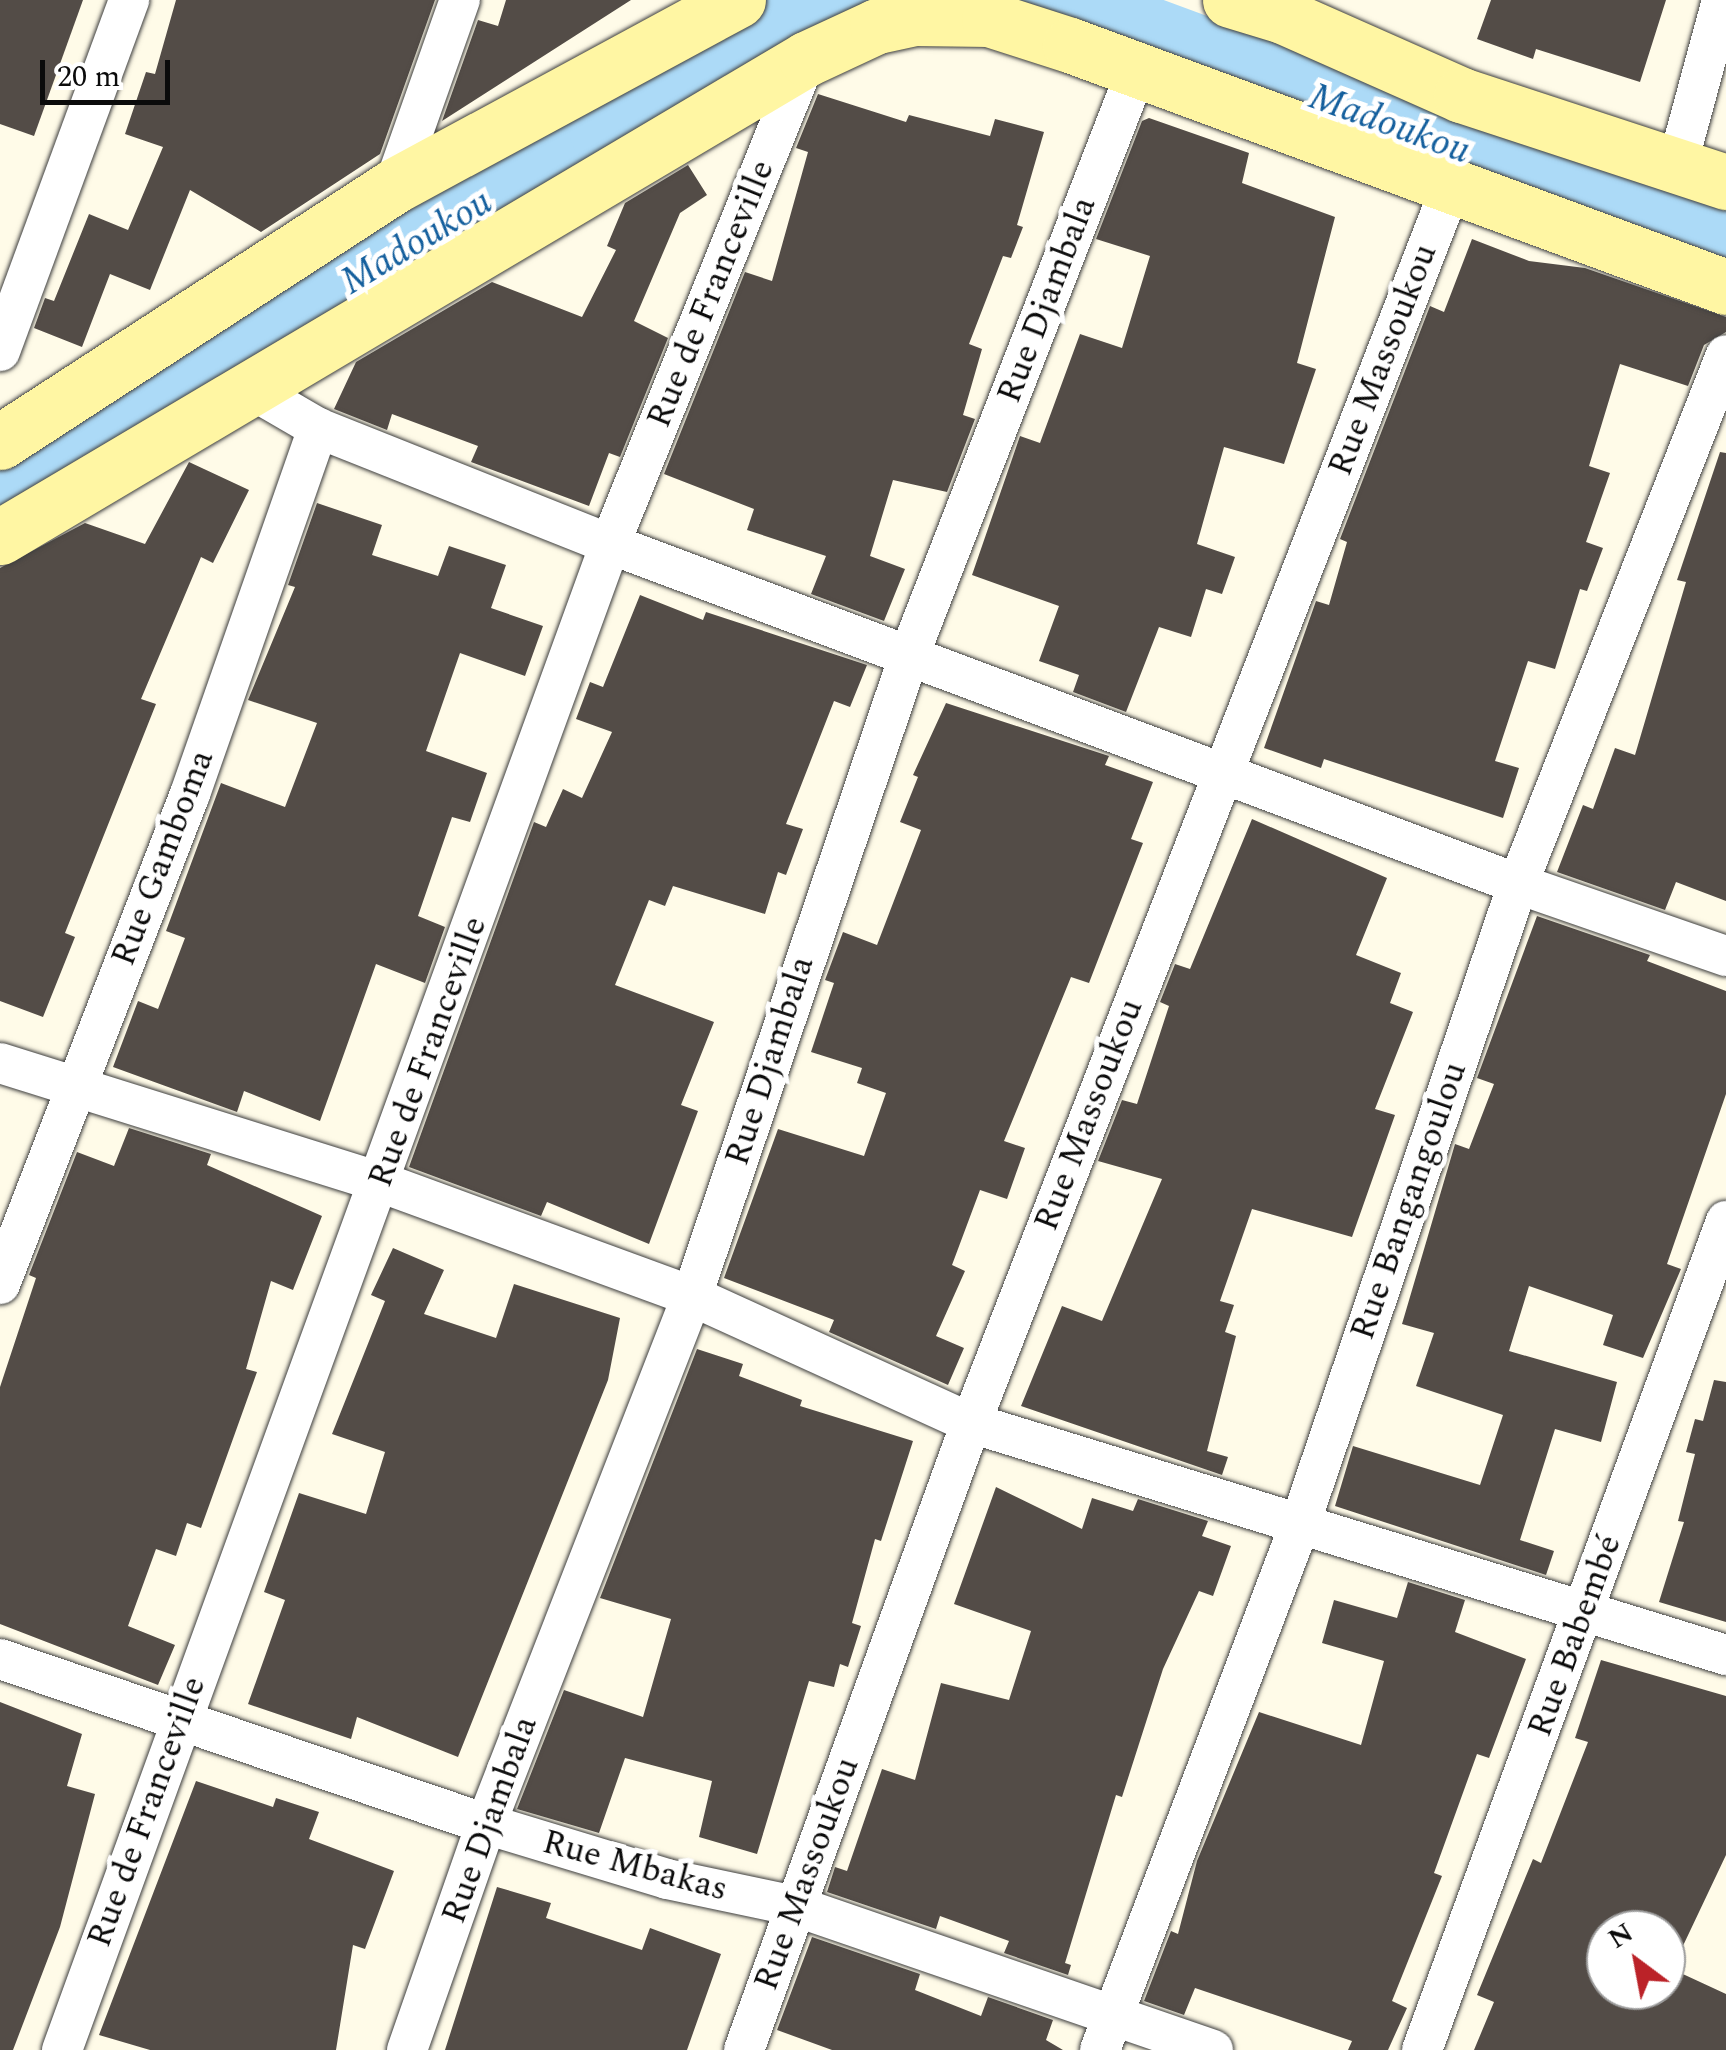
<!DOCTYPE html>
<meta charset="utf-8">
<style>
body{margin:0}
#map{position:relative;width:1726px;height:2050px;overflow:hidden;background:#fffbe8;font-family:Spectral,serif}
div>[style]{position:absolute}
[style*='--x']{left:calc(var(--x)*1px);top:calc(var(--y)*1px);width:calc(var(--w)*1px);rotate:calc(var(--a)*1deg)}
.river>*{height:78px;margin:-39px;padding:0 39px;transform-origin:39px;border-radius:39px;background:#acdaf7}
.building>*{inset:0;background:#534c47}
.roads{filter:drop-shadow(0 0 2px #3e3e3e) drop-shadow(0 0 2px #3e3e3e)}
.street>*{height:40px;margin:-20px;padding:0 20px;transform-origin:20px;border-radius:20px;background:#fff}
.secondary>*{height:55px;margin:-27.5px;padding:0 27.5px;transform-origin:27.5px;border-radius:27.5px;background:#fff6a3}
span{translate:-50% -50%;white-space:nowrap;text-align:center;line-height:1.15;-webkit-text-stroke:10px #fff;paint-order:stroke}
.street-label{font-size:35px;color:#0b0b0b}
.water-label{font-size:38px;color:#145f9d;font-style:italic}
.north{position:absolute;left:1586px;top:1910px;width:100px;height:100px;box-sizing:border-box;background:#fff;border:2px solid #9d9d9d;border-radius:50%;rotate:328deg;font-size:28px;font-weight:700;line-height:40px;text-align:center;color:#0b0b0b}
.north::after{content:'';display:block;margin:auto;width:35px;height:45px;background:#bb2228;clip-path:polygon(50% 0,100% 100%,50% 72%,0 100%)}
.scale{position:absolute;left:40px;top:60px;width:130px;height:45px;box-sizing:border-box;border:5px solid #0b0b0b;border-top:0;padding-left:12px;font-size:30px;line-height:35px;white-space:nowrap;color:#0b0b0b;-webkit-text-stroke:8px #fff;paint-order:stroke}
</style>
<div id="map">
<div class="river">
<i style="--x:1051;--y:0;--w:719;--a:20.25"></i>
<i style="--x:0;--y:493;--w:709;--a:-30.91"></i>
<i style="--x:608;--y:129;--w:265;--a:-29.2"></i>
</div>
<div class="building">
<i style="clip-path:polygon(0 0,83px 0,34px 136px,0 124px)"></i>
<i style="clip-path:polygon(176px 0,435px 0,380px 154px,261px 232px,190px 190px,150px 290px,110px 274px,82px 347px,34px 328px,45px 298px,54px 301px,89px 214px,128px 230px,163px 147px,125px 134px,146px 72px,155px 74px)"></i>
<i style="clip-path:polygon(506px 0,631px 0,442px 121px,478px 20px,498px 26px)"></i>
<i style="clip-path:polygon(1491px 0,1666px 0,1640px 82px,1536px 49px,1533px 59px,1477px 39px)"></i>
<i style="clip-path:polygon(818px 94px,906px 122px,909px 115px,990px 136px,995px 119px,1044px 132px,1017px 225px,1023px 227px,1011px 258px,1003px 256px,969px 344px,982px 349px,963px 415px,975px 419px,947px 492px,893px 480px,870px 556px,905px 569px,884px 621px,811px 594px,826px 556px,747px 530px,754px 509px,664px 474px,745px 272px,772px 281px,808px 152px,796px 148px)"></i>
<i style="clip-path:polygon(1149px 118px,1249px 153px,1242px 183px,1335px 217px,1297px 363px,1316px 369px,1284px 464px,1224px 447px,1197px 544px,1235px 557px,1222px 594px,1206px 589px,1191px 637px,1159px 627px,1126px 712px,1073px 692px,1079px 675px,1039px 661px,1059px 606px,972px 575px,1020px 436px,1040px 443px,1080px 334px,1122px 348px,1150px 256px,1096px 239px,1142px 121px)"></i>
<i style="clip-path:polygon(688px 165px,707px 195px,680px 213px,634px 321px,668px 338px,620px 457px,609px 453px,589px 506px,471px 462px,478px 446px,392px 414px,387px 430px,334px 409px,356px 362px,492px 282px,582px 317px,616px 250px,607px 246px,625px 203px)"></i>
<i style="clip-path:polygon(1472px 239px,1529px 261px,1585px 268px,1726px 317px,1726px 332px,1704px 345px,1688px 386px,1620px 364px,1589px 466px,1610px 473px,1586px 542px,1603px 548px,1587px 591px,1580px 589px,1555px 669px,1528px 661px,1495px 761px,1519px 768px,1503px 818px,1324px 759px,1321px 768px,1264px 748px,1316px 601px,1329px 605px,1347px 542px,1340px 539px,1430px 306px,1444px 312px)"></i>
<i style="clip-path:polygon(1720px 452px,1726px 453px,1726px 901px,1676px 882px,1665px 910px,1557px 872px,1583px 805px,1593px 809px,1615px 748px,1635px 755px,1686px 582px,1677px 580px)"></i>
<i style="clip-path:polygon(189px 462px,249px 490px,213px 563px,201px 557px,141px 699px,156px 704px,65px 933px,75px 937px,43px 1017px,0 1001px,0 568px,85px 523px,145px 544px)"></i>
<i style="clip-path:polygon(317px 503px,382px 525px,372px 555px,438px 576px,449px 546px,506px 565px,491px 608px,543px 626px,525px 676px,460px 653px,426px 751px,487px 773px,470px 822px,452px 817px,418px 916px,445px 927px,425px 983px,376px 964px,320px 1121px,244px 1091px,237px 1112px,113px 1067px,138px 1001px,158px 1009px,185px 938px,166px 931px,221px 783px,285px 807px,317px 723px,248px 700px,295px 587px,288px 585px)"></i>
<i style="clip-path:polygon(640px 595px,703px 620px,706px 612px,867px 665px,850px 707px,834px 701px,786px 824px,803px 829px,786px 875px,778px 872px,765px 914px,673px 886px,665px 906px,649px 900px,615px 985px,714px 1022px,681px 1105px,698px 1111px,649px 1244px,547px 1202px,541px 1216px,409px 1167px,534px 822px,546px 827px,563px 789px,582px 798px,612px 732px,576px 719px,590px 682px,603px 687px)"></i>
<i style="clip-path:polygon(946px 703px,1109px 756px,1105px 765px,1153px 782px,1131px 839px,1143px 843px,1089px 983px,1071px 977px,1004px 1141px,1025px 1148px,1007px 1199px,980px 1190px,952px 1265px,965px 1271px,936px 1336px,964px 1348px,948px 1385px,829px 1332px,834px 1320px,724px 1278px,778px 1129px,864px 1156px,886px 1093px,857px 1083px,862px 1068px,811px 1052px,834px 983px,825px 980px,843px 932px,877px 945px,921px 830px,900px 822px,918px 777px,913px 775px)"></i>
<i style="clip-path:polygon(1252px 819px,1387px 878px,1356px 955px,1401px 973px,1390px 1003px,1413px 1012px,1375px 1109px,1395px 1115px,1352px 1237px,1252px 1209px,1220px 1301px,1234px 1305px,1225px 1332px,1236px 1336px,1207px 1451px,1228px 1457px,1222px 1475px,1021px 1406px,1062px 1306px,1102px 1321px,1162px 1179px,1098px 1161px,1122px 1100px,1137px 1104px,1169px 1006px,1160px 1002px,1175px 964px,1190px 969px)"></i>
<i style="clip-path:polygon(1537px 916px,1650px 955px,1647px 961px,1726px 991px,1726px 1094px,1667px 1264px,1681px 1269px,1643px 1358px,1603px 1345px,1613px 1315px,1529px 1286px,1509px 1351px,1617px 1382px,1601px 1442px,1555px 1429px,1520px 1540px,1554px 1551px,1546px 1575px,1335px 1506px,1353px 1446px,1480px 1485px,1503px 1415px,1416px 1386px,1434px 1333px,1402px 1324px,1455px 1144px,1469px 1149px,1494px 1084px,1477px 1078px)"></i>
<i style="clip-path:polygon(129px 1128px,211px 1154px,207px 1165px,322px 1216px,293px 1290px,271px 1281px,246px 1369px,257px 1372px,201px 1528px,187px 1523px,176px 1556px,156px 1549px,128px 1626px,175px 1645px,158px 1685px,0 1624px,0 1387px,36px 1278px,29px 1275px,77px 1152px,114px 1166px)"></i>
<i style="clip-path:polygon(393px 1248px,444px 1270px,424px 1314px,496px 1338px,514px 1284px,620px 1318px,608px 1380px,458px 1757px,357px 1717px,351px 1739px,248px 1704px,285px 1600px,264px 1592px,299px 1493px,366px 1514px,385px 1452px,332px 1434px,385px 1301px,371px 1295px)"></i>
<i style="clip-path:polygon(697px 1349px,743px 1364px,739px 1376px,802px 1400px,800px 1406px,913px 1441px,881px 1541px,875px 1539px,852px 1623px,861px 1626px,848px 1667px,840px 1664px,834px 1687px,809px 1681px,757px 1854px,699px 1837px,712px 1781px,625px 1758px,599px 1833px,517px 1809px,564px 1690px,643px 1717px,671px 1619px,600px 1598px)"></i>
<i style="clip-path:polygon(1714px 1380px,1726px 1382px,1726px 1622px,1659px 1602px,1684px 1522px,1678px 1521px,1695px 1454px,1686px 1452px,1695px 1419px,1703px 1421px)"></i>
<i style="clip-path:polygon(996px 1487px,1082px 1529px,1092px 1498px,1133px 1511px,1138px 1499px,1208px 1521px,1202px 1536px,1231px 1546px,1213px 1596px,1199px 1591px,1163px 1669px,1122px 1797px,1116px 1795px,1065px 1963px,1071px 1965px,1068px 1975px,1004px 1953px,1009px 1941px,940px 1916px,936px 1929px,827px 1892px,835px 1867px,847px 1871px,882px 1769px,915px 1780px,941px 1683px,1009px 1700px,1031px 1631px,954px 1604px)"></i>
<i style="clip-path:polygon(1408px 1582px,1465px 1600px,1455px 1632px,1526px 1659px,1489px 1758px,1477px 1754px,1434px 1873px,1442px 1876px,1392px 2001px,1407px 2008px,1388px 2050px,1348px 2050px,1352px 2041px,1195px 1988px,1184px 2015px,1144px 2001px,1171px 1931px,1178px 1934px,1197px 1861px,1259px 1712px,1361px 1745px,1384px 1661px,1322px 1643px,1334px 1600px,1397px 1618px)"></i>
<i style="clip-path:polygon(evenodd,1601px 1660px,1726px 1696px,1726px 1855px,1672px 1969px,1726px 1994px,1726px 2050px,1474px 2050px,1494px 2002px,1477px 1995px,1533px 1859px,1541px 1863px,1588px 1742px,1575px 1738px,1601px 1660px,1606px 1930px,1666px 1930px,1666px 1990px,1606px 1990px,1606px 1930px)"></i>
<i style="clip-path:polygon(0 1702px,82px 1734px,67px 1786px,95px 1794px,60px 1927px,13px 2050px,0 2050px)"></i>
<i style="clip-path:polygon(196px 1781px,273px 1807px,276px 1798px,319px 1812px,309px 1839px,394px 1871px,365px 1949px,353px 1945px,336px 2050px,150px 2050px,99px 2035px)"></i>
<i style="clip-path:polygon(497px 1887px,551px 1903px,546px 1918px,642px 1950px,650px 1928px,721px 1954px,687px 2050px,445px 2050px)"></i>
<i style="clip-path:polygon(812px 1937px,920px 1974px,915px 1990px,981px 2016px,988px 1997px,1053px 2020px,1046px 2040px,1063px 2050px,832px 2050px,777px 2030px)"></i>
</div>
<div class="roads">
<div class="street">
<i style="--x:1677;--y:166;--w:172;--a:-74.8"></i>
<i style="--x:394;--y:186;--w:197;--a:-70.5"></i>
<i style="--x:0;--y:351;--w:374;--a:-69.8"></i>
<i style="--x:251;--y:389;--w:78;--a:30.2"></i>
<i style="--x:318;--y:428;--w:314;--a:21.7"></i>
<i style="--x:610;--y:544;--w:970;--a:20.53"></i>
<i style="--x:1518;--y:884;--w:220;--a:19.1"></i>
<i style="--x:0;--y:1063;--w:398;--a:17.4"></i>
<i style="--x:380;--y:1182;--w:332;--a:20.1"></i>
<i style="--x:692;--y:1296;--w:307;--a:24.5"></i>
<i style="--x:971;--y:1423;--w:790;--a:17.08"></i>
<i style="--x:0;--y:1284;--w:526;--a:-68.81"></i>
<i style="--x:190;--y:794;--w:388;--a:-70.7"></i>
<i style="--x:0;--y:1659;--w:513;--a:18.75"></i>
<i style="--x:486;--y:1824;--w:189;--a:16.9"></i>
<i style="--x:667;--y:1879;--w:131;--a:11.9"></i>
<i style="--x:795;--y:1906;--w:442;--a:19"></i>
<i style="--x:62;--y:2050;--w:1603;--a:-70"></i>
<i style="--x:610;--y:544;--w:523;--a:-68"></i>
<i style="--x:407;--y:2050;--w:239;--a:-70.7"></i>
<i style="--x:486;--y:1824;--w:567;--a:-68.69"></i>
<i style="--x:692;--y:1296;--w:679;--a:-71.27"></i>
<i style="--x:910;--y:653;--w:623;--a:-68.74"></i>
<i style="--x:744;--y:2050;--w:667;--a:-70.1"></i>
<i style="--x:971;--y:1423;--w:1326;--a:-68.78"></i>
<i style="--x:1100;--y:2050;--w:563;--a:-69.18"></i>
<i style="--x:1300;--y:1524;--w:676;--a:-71.19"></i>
<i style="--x:1518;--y:884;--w:568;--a:-68.54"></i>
<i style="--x:1422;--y:2050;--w:883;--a:-69.86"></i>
</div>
<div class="secondary">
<i style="--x:1230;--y:0;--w:55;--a:16.8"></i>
<i style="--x:1283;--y:16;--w:195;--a:23.9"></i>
<i style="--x:1461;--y:95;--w:279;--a:18.2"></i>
<i style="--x:0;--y:442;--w:470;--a:-33"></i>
<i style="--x:394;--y:186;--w:391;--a:-28.4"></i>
<i style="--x:0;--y:537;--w:937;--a:-30.67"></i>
<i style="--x:806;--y:59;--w:78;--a:-24.9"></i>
<i style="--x:877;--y:26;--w:39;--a:-12"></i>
<i style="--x:915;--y:18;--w:74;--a:0.8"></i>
<i style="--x:989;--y:19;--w:85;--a:17.8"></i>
<i style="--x:1070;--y:45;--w:699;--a:20.25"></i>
</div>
</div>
<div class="street-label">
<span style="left:711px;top:294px;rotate:-68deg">Rue de Franceville</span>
<span style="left:1047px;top:300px;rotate:-69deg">Rue Djambala</span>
<span style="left:1383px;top:360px;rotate:-69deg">Rue Massoukou</span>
<span style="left:163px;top:858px;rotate:-69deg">Rue Gamboma</span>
<span style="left:428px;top:1052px;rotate:-70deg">Rue de Franceville</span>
<span style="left:770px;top:1061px;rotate:-72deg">Rue Djambala</span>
<span style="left:1089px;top:1115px;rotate:-69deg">Rue Massoukou</span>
<span style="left:1409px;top:1201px;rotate:-71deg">Rue Bangangoulou</span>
<span style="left:1575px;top:1636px;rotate:-70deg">Rue Babembé</span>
<span style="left:147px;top:1812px;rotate:-70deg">Rue de Franceville</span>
<span style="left:490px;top:1820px;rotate:-70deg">Rue Djambala</span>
<span style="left:635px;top:1866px;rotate:15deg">Rue Mbakas</span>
<span style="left:807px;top:1874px;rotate:-70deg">Rue Massoukou</span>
</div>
<div class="water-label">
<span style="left:1389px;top:125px;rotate:20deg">Madoukou</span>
<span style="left:417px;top:243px;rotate:-31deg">Madoukou</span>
</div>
<div class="north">N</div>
<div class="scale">20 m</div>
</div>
